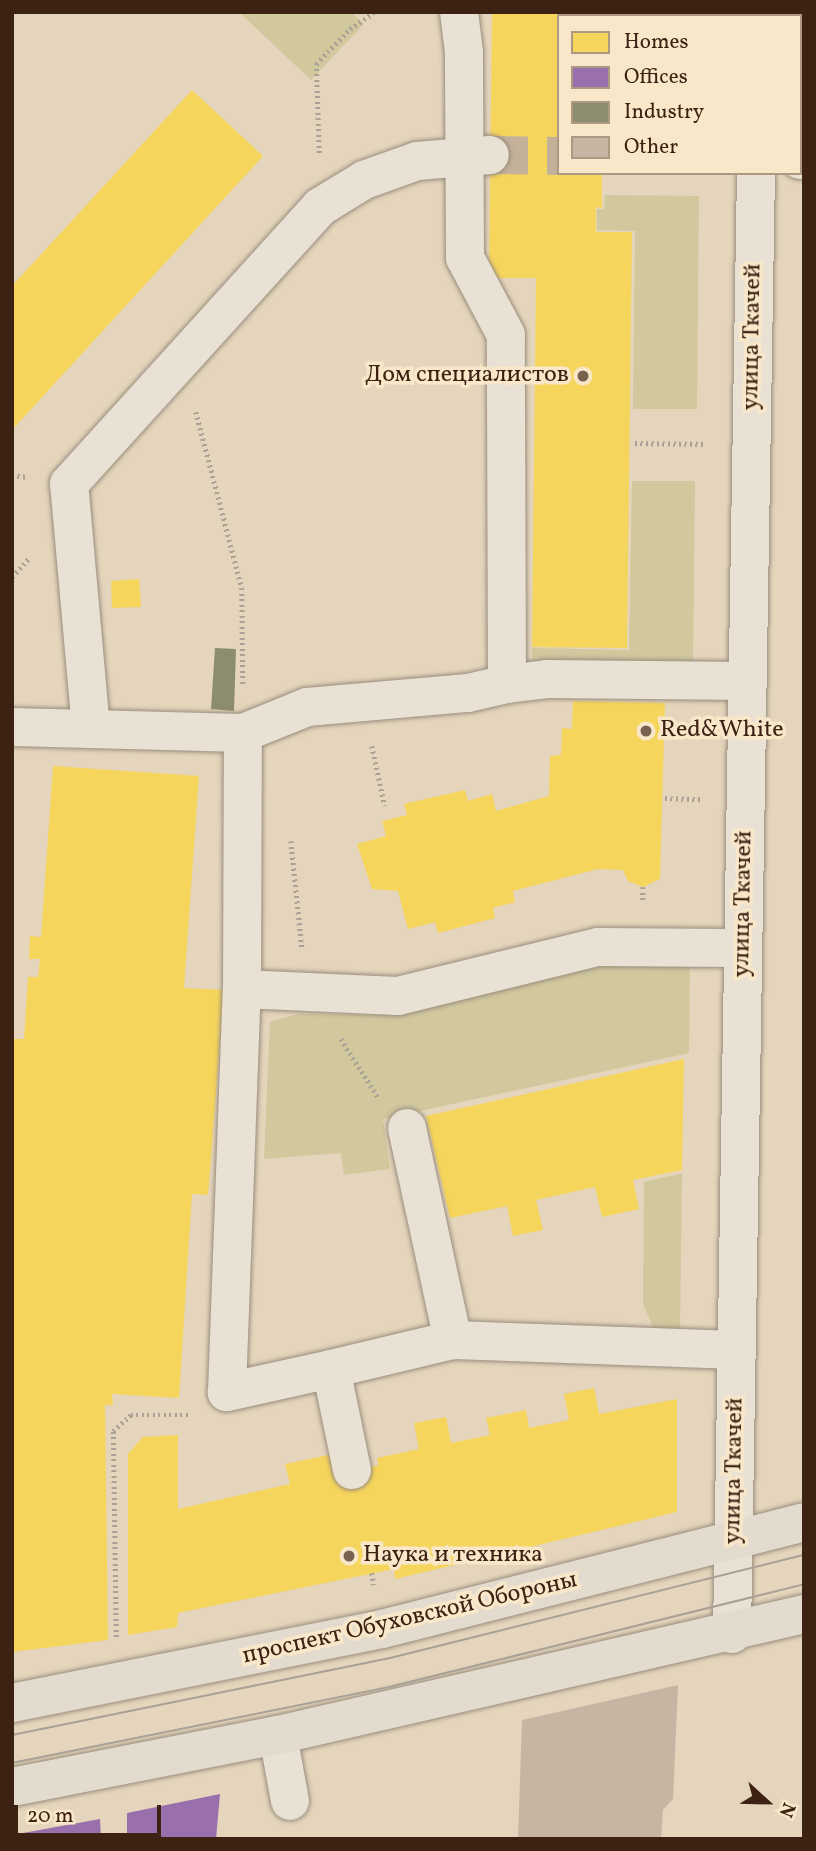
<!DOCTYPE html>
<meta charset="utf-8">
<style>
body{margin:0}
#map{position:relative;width:816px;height:1851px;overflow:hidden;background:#e4d5bc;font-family:Vollkorn,serif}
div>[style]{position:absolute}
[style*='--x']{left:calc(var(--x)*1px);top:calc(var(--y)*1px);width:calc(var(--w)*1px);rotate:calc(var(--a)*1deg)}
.green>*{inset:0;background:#d1c89e}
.homes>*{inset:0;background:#f6d55c}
.offices>*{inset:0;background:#9970ab}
.industry>*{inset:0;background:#8c8c6e}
.building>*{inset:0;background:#c8b4a3}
.minor-tunnel>*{height:38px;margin-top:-19px;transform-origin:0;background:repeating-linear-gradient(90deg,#c3b19a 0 38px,transparent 0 57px)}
.path>*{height:4.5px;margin-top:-2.25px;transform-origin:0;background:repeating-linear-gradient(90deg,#a9a096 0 2px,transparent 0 5.5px)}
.roads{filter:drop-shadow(0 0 2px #998d7d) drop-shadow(0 0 2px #998d7d)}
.minor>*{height:38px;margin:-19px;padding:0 19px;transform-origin:19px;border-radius:19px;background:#e8e1d4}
.major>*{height:38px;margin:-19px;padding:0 19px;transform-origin:19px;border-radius:19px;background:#e3dbcd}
.tram>*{height:2px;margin:-1px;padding:0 1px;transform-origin:1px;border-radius:1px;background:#a9a096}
.dots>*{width:19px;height:19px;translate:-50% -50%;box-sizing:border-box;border:4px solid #f8e7c9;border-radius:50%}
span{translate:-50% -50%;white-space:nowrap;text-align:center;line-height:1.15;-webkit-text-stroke:7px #f8e7c9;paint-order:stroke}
.street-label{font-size:24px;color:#3d2214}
.poi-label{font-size:24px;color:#3d2214}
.right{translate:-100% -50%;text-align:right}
.left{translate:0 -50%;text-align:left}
.frame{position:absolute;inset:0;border:14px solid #3d2214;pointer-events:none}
.legend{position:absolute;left:557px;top:14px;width:245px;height:161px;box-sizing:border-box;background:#f8e7c9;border:2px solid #ad9881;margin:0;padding:9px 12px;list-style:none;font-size:21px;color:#3d2214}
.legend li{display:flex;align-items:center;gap:14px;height:35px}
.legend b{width:35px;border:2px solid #ad9881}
.north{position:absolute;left:732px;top:1767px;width:70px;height:70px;-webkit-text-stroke:5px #f8e7c9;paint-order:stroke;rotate:112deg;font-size:19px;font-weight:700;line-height:28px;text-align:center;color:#3d2214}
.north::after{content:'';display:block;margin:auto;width:24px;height:32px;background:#3d2214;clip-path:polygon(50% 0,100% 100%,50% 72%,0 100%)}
.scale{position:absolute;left:14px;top:1805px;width:147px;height:32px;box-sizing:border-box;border:4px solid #3d2214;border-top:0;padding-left:9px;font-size:21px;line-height:24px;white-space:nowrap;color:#3d2214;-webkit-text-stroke:5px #f8e7c9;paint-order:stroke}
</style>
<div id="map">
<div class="green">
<i style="clip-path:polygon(239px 12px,351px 12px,364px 24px,311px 80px)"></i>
<i style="clip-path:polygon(601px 12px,704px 12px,601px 16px)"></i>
<i style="clip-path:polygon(605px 195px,699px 196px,697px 409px,633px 409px,635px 231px,597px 230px,597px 209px,604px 209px)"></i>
<i style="clip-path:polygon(632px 481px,695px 481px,693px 666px,532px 661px,532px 648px,629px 650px)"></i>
<i style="clip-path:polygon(600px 963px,690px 965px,689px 1053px,383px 1119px,390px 1169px,344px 1175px,341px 1153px,264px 1159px,270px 1022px,298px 1014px,398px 1015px)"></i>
<i style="clip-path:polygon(682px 1173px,680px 1333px,656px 1333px,643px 1304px,644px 1182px)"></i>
</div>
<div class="homes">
<i style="clip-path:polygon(492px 12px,598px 12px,559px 16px,559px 173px,602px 173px,602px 208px,596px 207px,596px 232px,632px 232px,627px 648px,532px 647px,536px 278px,489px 278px)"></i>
<i style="clip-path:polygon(192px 90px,263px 156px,12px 430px,12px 286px)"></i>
<i style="clip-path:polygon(139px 579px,141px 607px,112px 608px,111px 581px)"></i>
<i style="clip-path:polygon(573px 701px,665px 703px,660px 879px,643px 887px,628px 881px,623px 870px,598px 869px,513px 891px,515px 902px,493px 908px,495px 918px,438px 933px,435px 922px,408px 929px,398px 891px,372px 889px,357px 844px,386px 836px,382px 821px,407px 815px,404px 804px,465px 790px,468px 801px,492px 794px,496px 811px,549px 796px,550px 756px,561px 755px,562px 728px,572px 729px)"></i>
<i style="clip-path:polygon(53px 766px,199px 776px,184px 988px,224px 990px,208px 1195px,192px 1194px,179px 1398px,112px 1394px,113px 1405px,105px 1405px,108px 1640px,12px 1652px,12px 1039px,24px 1039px,28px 977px,38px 977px,40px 959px,29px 959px,30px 936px,41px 937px)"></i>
<i style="clip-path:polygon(684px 1059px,682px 1170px,633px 1180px,639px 1209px,602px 1217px,595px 1187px,536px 1200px,543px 1230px,513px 1236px,507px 1206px,450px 1218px,426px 1116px)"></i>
<i style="clip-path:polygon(594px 1388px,599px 1414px,677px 1399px,677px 1512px,395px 1579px,394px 1569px,178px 1613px,177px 1627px,128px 1635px,128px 1454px,143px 1437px,178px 1435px,178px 1509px,290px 1484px,285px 1464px,333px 1454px,338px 1473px,379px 1465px,377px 1458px,419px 1449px,414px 1423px,446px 1417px,451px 1443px,490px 1435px,486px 1418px,526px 1410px,529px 1428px,569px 1420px,564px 1394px)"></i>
</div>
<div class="offices">
<i style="clip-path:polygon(220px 1794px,216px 1839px,127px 1839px,127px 1813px)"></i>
<i style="clip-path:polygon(100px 1819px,101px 1839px,12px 1839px,12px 1835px)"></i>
</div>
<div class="industry">
<i style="clip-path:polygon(215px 648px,236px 649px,234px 711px,211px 709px)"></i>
</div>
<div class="building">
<i style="clip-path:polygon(678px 1685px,673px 1799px,663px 1810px,661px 1839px,518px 1839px,522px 1720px)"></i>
</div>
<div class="minor-tunnel">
<i style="--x:490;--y:155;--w:69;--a:0.8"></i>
</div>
<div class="path">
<i style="--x:319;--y:153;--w:89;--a:-91.9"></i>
<i style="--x:316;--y:64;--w:49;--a:-45.8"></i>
<i style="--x:350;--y:29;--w:29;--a:-35"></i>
<i style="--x:196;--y:412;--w:182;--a:75.4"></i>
<i style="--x:242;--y:588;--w:96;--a:89.4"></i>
<i style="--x:635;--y:443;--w:70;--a:0.8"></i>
<i style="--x:12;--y:475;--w:15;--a:8"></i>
<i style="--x:12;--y:577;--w:27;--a:-48"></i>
<i style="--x:372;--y:746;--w:61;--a:77.8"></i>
<i style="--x:665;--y:798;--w:35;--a:2"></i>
<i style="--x:291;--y:841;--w:107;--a:84.1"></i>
<i style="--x:643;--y:887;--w:16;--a:90"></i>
<i style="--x:341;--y:1039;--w:69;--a:57.5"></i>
<i style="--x:372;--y:1573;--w:12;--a:81"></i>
<i style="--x:116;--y:1637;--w:206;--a:-90.8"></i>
<i style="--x:113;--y:1431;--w:24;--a:-42"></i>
<i style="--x:131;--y:1415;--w:59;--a:0"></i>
</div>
<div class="roads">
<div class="minor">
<i style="--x:758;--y:16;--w:4;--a:-90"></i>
<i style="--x:800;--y:160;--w:4;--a:0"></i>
<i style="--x:507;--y:684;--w:40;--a:-7.1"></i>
<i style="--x:547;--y:679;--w:201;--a:0.6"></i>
<i style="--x:12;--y:727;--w:231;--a:1.5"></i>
<i style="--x:91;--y:729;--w:246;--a:-95.1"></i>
<i style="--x:69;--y:484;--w:374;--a:-47.8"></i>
<i style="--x:320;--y:207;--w:52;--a:-31.5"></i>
<i style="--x:364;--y:180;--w:56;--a:-19.7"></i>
<i style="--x:417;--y:161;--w:73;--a:-4.7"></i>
<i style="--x:242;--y:989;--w:156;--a:2.6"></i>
<i style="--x:398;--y:996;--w:206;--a:-13.8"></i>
<i style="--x:598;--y:947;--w:145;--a:0.4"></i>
<i style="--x:407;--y:1128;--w:217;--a:77.8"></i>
<i style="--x:331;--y:1369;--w:107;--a:167.5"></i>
<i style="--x:227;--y:1392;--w:403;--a:-87.9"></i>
<i style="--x:242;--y:989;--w:256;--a:-89.8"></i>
<i style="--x:243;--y:733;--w:69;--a:-22.1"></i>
<i style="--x:307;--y:707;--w:162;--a:-5"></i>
<i style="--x:468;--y:693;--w:40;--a:-13"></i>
<i style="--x:507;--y:684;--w:349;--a:-90.2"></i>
<i style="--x:506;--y:335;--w:87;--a:-118"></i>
<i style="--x:465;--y:258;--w:206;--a:-90.3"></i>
<i style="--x:464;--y:52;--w:40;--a:-97.1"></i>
<i style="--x:352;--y:1470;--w:103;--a:-101.7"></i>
<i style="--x:331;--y:1369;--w:125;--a:-13.4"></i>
<i style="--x:453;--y:1340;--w:284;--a:2"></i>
<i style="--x:732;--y:1634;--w:1461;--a:-89.06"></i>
<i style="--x:278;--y:1735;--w:67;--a:79.7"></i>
</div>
<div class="major">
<i style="--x:12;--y:1703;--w:377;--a:-11.3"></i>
<i style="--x:382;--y:1629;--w:435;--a:-14.2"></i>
<i style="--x:12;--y:1787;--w:271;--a:-11.1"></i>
<i style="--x:278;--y:1735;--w:540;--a:-12.95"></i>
</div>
</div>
<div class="tram">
<i style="--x:12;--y:1735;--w:382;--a:-11.5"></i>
<i style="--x:386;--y:1659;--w:431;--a:-14"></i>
<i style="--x:12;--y:1763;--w:389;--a:-11.4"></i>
<i style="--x:393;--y:1686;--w:423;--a:-13.9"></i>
</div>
<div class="dots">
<i style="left:583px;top:376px;background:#77614f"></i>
<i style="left:646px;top:731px;background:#77614f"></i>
<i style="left:349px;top:1556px;background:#77614f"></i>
</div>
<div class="street-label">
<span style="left:753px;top:337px;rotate:-89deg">улица Ткачей</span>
<span style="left:744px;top:904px;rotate:-89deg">улица Ткачей</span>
<span style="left:735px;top:1471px;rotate:-89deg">улица Ткачей</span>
<span style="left:410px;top:1619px;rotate:-13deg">проспект Обуховской Обороны</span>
</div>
<div class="poi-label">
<span class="right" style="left:569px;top:376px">Дом специалистов</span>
<span class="left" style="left:660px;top:731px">Red&amp;White</span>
<span class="left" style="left:363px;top:1556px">Наука и техника</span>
</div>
<div class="frame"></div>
<ul class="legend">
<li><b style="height:19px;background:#f6d55c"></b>Homes</li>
<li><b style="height:19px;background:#9970ab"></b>Offices</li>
<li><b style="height:19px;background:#8c8c6e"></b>Industry</li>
<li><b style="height:19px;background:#c8b4a3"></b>Other</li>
</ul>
<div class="north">N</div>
<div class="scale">20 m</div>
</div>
